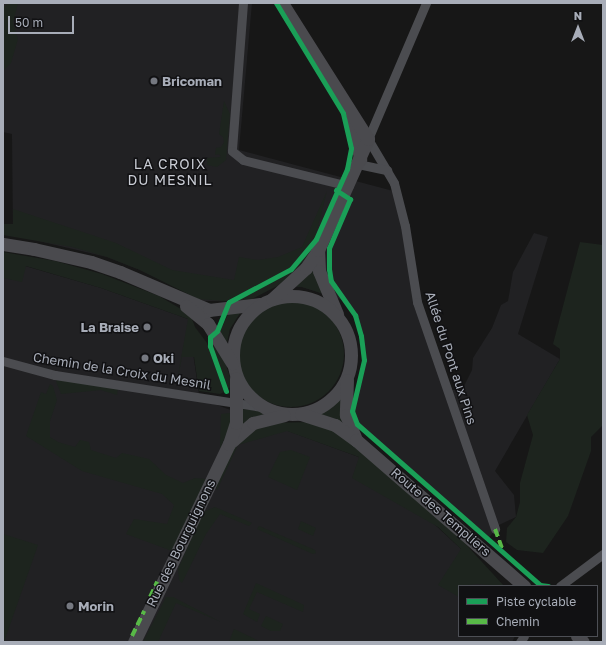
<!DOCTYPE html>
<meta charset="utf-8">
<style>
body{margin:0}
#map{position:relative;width:606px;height:645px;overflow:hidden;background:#171717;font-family:"Golos Text",sans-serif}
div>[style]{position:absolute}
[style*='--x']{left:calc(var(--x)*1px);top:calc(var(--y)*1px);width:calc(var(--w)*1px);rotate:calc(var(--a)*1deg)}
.built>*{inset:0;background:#212123}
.green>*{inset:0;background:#1d241e}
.round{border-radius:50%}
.street>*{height:9px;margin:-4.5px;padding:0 4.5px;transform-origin:4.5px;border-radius:4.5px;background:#4b4c50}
.secondary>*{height:13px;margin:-6.5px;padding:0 6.5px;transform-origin:6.5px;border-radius:6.5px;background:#4a4a4e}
.secondary>.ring{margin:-6.5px;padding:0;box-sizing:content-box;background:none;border:13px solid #4a4a4e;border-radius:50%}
.quiet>*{height:4px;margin-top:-2px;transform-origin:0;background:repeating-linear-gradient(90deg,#58b947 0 8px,transparent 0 12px)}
.cycleway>*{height:5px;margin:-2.5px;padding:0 2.5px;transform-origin:2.5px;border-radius:2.5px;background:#1a9f57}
.dots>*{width:11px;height:11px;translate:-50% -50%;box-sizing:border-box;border:2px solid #111113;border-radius:50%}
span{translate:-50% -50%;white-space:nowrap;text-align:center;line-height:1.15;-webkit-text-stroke:3px #111113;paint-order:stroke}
.poi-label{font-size:13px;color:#a8adb8;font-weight:700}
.left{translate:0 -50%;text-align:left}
.right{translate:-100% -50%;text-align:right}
.street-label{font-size:13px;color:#a8adb8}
.neighbourhood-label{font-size:14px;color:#c9ccd4;letter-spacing:1px}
.frame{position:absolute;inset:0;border:4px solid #a8adb8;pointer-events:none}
.legend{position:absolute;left:458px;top:585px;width:140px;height:52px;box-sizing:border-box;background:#111113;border:1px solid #4d4f55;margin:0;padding:5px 7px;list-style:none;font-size:12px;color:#a8adb8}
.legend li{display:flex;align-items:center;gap:8px;height:20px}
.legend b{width:20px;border:1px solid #4d4f55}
.north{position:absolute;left:558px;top:8px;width:40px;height:40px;-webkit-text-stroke:3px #111113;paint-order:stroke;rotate:0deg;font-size:11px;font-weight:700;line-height:16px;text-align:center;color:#a8adb8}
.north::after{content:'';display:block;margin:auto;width:14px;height:18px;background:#a8adb8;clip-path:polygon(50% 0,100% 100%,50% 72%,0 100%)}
.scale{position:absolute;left:8px;top:16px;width:66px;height:18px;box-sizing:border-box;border:2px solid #a8adb8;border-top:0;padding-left:5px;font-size:12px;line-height:14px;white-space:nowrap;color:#a8adb8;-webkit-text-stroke:3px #111113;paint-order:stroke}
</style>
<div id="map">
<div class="built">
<i style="clip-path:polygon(3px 3px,252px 3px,239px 150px,397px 192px,417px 302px,447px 391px,463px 388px,472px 370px,473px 358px,492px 328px,501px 305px,508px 301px,513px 272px,534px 233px,548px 237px,518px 334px,560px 359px,495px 471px,514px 495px,516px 517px,499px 525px,488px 539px,357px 424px,352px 411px,364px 360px,361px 336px,355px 315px,343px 300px,302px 287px,257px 286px,226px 301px,204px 301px,140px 270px,107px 257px,13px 235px,12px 136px,12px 134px,3px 132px)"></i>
<i style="clip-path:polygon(25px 266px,101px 288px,188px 319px,200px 401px,217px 405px,364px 459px,461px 549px,496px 586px,459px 586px,459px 636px,515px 636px,512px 642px,3px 642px,3px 278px)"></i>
</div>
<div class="green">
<i style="clip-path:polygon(7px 3px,18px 3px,13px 23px,18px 39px,11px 63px,3px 71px,3px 6px,6px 6px)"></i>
<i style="clip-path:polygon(224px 101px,230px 114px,226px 160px,217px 167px,207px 165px,207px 158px,221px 157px,219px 154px,215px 155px,216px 148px,221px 147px,224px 142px,223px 137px,219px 134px)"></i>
<i style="clip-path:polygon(327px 191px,315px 238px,291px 268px,226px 301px,198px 299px,140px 270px,107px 257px,72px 247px,3px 235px,3px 224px,13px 224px,13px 209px,116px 243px,172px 270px,234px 280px,239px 257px,258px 260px,278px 257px,302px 247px)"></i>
<i style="clip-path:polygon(318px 239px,305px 262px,279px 285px,252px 299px,233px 301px,282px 278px,292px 271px)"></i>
<i style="clip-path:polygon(580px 242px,603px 245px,603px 425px,591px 437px,591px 451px,568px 516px,543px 553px,517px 550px,506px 542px,507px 528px,516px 517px,520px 502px,520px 483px,533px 435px,527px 415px,560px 359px,560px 349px,553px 344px)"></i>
<i style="clip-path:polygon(3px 252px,55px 261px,102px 274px,159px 296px,186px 312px,191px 316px,195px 327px,207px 343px,224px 392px,220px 394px,199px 391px,194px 357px,182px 357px,175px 392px,188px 319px,101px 288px,26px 266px,22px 282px,3px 278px)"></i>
<i style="clip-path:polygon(311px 267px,324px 294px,302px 287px,290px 286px)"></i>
<i class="round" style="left:238px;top:301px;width:106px;height:106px"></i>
<i style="clip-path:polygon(242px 310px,230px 329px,226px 347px,219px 334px,228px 314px)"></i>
<i style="clip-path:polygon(212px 339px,224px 359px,230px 377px,232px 386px,228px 389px,211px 345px)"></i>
<i style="clip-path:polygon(57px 379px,118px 388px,117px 395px,101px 390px,61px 394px,56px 381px)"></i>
<i style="clip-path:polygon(50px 384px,53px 386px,57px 400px,50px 421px,50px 437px,58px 442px,75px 447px,80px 440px,89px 442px,91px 450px,116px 458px,122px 453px,149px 459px,166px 475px,183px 483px,195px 478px,206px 479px,172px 551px,126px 534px,134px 519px,167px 524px,174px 505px,162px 494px,82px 471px,26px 436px,41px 392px,46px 394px)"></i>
<i style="clip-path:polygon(342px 399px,349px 430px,318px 415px)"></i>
<i style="clip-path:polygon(241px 409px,260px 411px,269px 416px,244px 426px,240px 421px)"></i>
<i style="clip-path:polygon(230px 413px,231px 423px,220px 449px,221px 414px)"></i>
<i style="clip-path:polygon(313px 422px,337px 430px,461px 539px,504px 586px,477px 584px,459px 586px,459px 597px,438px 585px,461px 549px,438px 527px,352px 478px,359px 457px,287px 431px,238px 445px,217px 490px,215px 485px,234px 443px,243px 434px,266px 423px)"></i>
<i style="clip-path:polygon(291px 450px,310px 457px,297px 490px,268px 477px,280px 452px)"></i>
<i style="clip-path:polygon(215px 507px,252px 523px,249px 526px,220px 514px,206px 534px,182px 583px,179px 580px,178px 569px,203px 512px)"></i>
<i style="clip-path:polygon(301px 521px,316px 528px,313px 536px,298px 529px)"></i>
<i style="clip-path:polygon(259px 526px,315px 550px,316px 553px,313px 554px,257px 529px)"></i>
<i style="clip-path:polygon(3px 534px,38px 545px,4px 642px,3px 642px)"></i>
<i style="clip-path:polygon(256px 583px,304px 605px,303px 612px,257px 592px,249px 609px,260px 614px,257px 622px,243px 614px)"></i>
<i style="clip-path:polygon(166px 597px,173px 597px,221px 622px,176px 603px,158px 642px,143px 642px)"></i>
<i style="clip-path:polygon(266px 616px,283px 624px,280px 631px,271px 631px,261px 626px)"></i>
<i style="clip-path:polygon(234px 629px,261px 642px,229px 642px)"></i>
</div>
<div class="street">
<i style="--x:243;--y:3;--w:148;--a:94.3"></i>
<i style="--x:232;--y:151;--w:14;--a:39"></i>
<i style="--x:243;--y:160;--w:109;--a:13.8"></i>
<i style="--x:426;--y:3;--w:148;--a:113.1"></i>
<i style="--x:368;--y:139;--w:51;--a:59.4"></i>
<i style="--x:394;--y:183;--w:44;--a:75.7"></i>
<i style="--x:405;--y:226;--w:77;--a:81"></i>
<i style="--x:417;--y:302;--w:240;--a:71"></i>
<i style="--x:358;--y:164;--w:30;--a:12"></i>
<i style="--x:3;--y:361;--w:54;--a:15.1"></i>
<i style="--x:55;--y:375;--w:209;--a:8.8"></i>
<i style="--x:560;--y:586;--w:54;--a:-36.7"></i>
<i style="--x:520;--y:642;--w:7;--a:-56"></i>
</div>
<div class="secondary">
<i style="--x:352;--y:120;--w:40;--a:78"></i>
<i style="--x:3;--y:244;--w:31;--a:9"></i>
<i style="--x:34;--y:249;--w:58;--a:12.8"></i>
<i style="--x:91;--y:262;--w:31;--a:19"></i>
<i style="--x:120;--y:272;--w:97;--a:23.1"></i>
<i style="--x:209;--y:310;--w:51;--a:-6.7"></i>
<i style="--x:318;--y:250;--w:21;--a:87"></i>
<i style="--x:319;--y:271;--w:47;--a:67.3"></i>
<i class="ring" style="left:233px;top:296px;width:105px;height:105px"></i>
<i style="--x:272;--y:299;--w:46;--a:-42.4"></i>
<i style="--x:306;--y:268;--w:22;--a:-56"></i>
<i style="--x:318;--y:250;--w:122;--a:-65.8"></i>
<i style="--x:368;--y:139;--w:161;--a:-122.3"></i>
<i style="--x:186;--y:306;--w:28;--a:39"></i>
<i style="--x:208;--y:324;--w:46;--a:58.4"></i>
<i style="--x:347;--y:380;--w:35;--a:92"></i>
<i style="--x:346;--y:415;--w:27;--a:68"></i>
<i style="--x:301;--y:414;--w:36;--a:18"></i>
<i style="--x:335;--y:425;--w:26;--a:36"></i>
<i style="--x:356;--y:440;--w:223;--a:41"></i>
<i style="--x:232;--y:441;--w:28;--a:-41"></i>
<i style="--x:253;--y:423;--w:32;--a:-14"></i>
<i style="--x:577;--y:636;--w:8;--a:45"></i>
<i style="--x:134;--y:642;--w:220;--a:-64.4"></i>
<i style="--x:229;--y:444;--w:22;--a:-72"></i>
<i style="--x:236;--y:423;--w:45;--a:-90"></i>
</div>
<div class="quiet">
<i style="--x:495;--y:529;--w:23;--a:70"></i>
<i style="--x:150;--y:597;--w:17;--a:-65"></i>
<i style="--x:132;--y:636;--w:28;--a:-64"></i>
</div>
<div class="cycleway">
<i style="--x:336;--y:190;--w:17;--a:33"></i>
<i style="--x:350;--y:199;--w:53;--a:113.2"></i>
<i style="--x:329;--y:248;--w:21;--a:90"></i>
<i style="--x:329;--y:269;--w:12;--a:81"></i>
<i style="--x:331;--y:281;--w:42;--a:54.8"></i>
<i style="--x:355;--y:315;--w:22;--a:74"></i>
<i style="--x:361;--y:336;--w:24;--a:83"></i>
<i style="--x:364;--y:360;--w:52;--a:103.2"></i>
<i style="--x:352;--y:411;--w:14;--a:69"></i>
<i style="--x:357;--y:424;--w:244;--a:41.3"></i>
<i style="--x:540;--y:585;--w:8;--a:7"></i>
<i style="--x:226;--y:391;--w:48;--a:-109.6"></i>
<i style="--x:210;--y:346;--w:9;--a:-90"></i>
<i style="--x:210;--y:337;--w:9;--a:-41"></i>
<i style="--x:217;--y:331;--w:31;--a:-68"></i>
<i style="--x:229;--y:302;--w:70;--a:-28"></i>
<i style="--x:291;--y:269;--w:39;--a:-50"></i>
<i style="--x:316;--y:239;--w:77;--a:-66.1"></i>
<i style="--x:347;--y:169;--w:21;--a:-79"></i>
<i style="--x:351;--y:148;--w:36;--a:-103"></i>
<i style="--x:343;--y:113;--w:129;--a:-121.3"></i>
</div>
<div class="dots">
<i style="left:154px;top:81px;background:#757880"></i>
<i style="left:147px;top:327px;background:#757880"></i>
<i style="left:145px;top:358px;background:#757880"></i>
<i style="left:70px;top:606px;background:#757880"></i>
</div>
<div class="poi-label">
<span class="left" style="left:162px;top:81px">Bricoman</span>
<span class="right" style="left:139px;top:327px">La Braise</span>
<span class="left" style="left:153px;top:358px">Oki</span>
<span class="left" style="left:78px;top:606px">Morin</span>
</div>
<div class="street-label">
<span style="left:451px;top:358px;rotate:72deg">Allée du Pont aux Pins</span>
<span style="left:122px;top:371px;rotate:9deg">Chemin de la Croix du Mesnil</span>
<span style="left:441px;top:512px;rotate:41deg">Route des Templiers</span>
<span style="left:181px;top:543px;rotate:-64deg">Rue des Bourguignons</span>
</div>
<div class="neighbourhood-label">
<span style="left:170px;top:172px">LA CROIX<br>DU MESNIL</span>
</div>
<div class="frame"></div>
<ul class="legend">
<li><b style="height:5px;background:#1a9f57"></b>Piste cyclable</li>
<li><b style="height:5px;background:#58b947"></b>Chemin</li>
</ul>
<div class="north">N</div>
<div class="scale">50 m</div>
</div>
